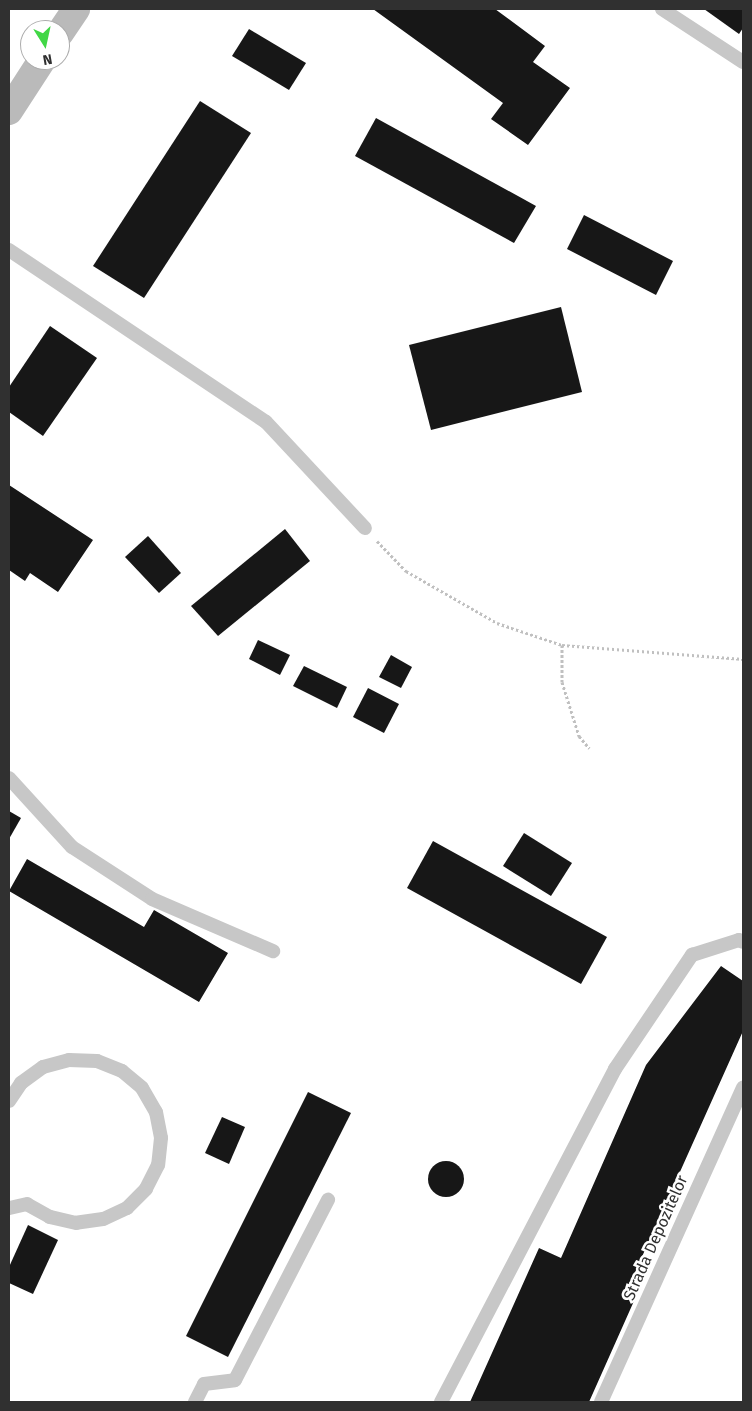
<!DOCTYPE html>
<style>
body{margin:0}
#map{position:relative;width:752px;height:1411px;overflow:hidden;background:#fff;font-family:"Fira Sans",sans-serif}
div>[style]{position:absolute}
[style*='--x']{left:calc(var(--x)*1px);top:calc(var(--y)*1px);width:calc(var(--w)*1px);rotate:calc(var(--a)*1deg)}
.building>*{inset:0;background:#171717}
.round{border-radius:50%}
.path>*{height:3px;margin-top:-1.5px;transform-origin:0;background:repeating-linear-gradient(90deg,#c0c0c0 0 2.5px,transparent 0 5px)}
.lane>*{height:14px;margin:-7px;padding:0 7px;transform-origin:7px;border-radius:7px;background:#c7c7c7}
.secondary>*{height:28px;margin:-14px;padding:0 14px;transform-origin:14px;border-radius:14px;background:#bababa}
span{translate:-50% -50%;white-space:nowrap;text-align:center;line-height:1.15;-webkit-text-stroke:5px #fff;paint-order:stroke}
.street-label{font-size:16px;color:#303030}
.frame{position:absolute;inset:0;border:10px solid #303030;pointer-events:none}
.north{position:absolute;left:20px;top:20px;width:50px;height:50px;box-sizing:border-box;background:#fff;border:1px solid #acacac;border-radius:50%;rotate:170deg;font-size:14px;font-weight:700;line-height:20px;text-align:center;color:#303030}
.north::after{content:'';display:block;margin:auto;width:18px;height:22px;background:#41d746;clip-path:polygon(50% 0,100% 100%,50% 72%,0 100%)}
</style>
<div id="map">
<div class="building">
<i style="clip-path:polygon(373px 9px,495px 9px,545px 46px,533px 62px,570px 88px,528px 145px,491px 119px,503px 103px)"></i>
<i style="clip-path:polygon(704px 9px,743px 9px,743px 28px,739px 34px)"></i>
<i style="clip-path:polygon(249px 29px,306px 63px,289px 90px,232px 56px)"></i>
<i style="clip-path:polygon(200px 101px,251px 133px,144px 298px,93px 266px)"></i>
<i style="clip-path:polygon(376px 118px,536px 206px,514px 243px,355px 156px)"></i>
<i style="clip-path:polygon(584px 215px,673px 261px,656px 295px,567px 249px)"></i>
<i style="clip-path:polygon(561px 307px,582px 392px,431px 430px,409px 345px)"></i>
<i style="clip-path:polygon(50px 326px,97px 358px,43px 436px,9px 412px,9px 387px)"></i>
<i style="clip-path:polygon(9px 485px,93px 540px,58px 592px,30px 573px,25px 581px,9px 570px)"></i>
<i style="clip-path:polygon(285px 529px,310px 561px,218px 636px,191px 606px)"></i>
<i style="clip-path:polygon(148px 536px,181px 573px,159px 593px,125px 557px)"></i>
<i style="clip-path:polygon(258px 640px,290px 655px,280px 675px,249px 659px)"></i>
<i style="clip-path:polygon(391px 655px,412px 667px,401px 688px,379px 677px)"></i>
<i style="clip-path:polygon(304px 666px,347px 687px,337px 708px,293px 686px)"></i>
<i style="clip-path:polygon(368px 688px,399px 704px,384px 733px,353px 717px)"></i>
<i style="clip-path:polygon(9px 811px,21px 818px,9px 839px)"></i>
<i style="clip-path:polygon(524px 833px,572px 863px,551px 896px,503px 866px)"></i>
<i style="clip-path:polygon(433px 841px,607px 937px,581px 984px,407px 888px)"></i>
<i style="clip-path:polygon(27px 859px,144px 927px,154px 910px,228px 953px,199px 1002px,9px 891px)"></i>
<i style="clip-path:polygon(721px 966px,743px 981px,743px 1031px,628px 1288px,638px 1292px,589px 1402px,470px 1402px,539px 1248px,561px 1258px,646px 1065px)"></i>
<i style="clip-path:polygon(308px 1092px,351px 1113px,228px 1357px,186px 1336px)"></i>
<i style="clip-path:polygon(222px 1117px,245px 1127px,229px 1164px,205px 1153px)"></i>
<i class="round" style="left:428px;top:1161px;width:36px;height:36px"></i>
<i style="clip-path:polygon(28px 1225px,58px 1240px,33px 1294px,9px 1283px,9px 1267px)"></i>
</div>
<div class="path">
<i style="--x:377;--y:541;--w:42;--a:46"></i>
<i style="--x:406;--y:571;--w:105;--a:29.7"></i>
<i style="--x:497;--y:623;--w:69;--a:18.7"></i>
<i style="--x:562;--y:645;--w:182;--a:4.4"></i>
<i style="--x:562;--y:645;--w:37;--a:90"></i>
<i style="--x:562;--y:682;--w:57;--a:72.5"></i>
<i style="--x:579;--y:736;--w:16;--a:50"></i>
</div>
<div class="lane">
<i style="--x:662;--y:9;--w:97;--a:33.2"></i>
<i style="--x:9;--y:250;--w:309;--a:33.8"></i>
<i style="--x:266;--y:422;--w:145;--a:47"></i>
<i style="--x:9;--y:778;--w:93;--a:47.6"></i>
<i style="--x:72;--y:847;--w:95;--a:33"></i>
<i style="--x:152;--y:899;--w:132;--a:23.3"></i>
<i style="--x:9;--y:1101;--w:22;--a:-56"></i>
<i style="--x:21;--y:1083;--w:27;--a:-36"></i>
<i style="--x:43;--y:1067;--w:27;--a:-15"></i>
<i style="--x:69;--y:1060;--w:28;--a:2"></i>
<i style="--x:97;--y:1061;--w:27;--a:22"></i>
<i style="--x:122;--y:1071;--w:26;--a:40"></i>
<i style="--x:142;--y:1088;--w:28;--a:60"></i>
<i style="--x:156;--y:1112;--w:26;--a:79"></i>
<i style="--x:161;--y:1138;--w:27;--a:96"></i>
<i style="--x:158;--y:1165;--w:27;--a:117"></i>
<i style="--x:146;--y:1189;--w:27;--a:135"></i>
<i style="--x:127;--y:1208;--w:26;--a:155"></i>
<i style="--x:103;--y:1219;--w:27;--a:172"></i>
<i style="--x:76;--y:1223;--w:27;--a:-167"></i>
<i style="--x:50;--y:1217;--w:26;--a:-151"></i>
<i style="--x:27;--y:1204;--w:18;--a:167"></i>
<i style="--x:195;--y:1402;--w:20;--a:-63"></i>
<i style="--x:204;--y:1384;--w:31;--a:-7"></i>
<i style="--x:235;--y:1380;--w:203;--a:-62.7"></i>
<i style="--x:441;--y:1402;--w:376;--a:-62.4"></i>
<i style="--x:615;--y:1069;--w:138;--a:-56"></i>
<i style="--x:692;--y:955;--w:49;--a:-17.7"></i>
<i style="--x:739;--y:940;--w:4;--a:27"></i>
<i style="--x:601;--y:1402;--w:345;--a:-65.7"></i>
</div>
<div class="secondary">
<i style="--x:60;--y:33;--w:29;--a:-56"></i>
<i style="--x:9;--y:111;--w:61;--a:-57.1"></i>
</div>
<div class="street-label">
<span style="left:656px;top:1238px;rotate:-66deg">Strada Depozitelor</span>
</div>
<div class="frame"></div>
<div class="north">N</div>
</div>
